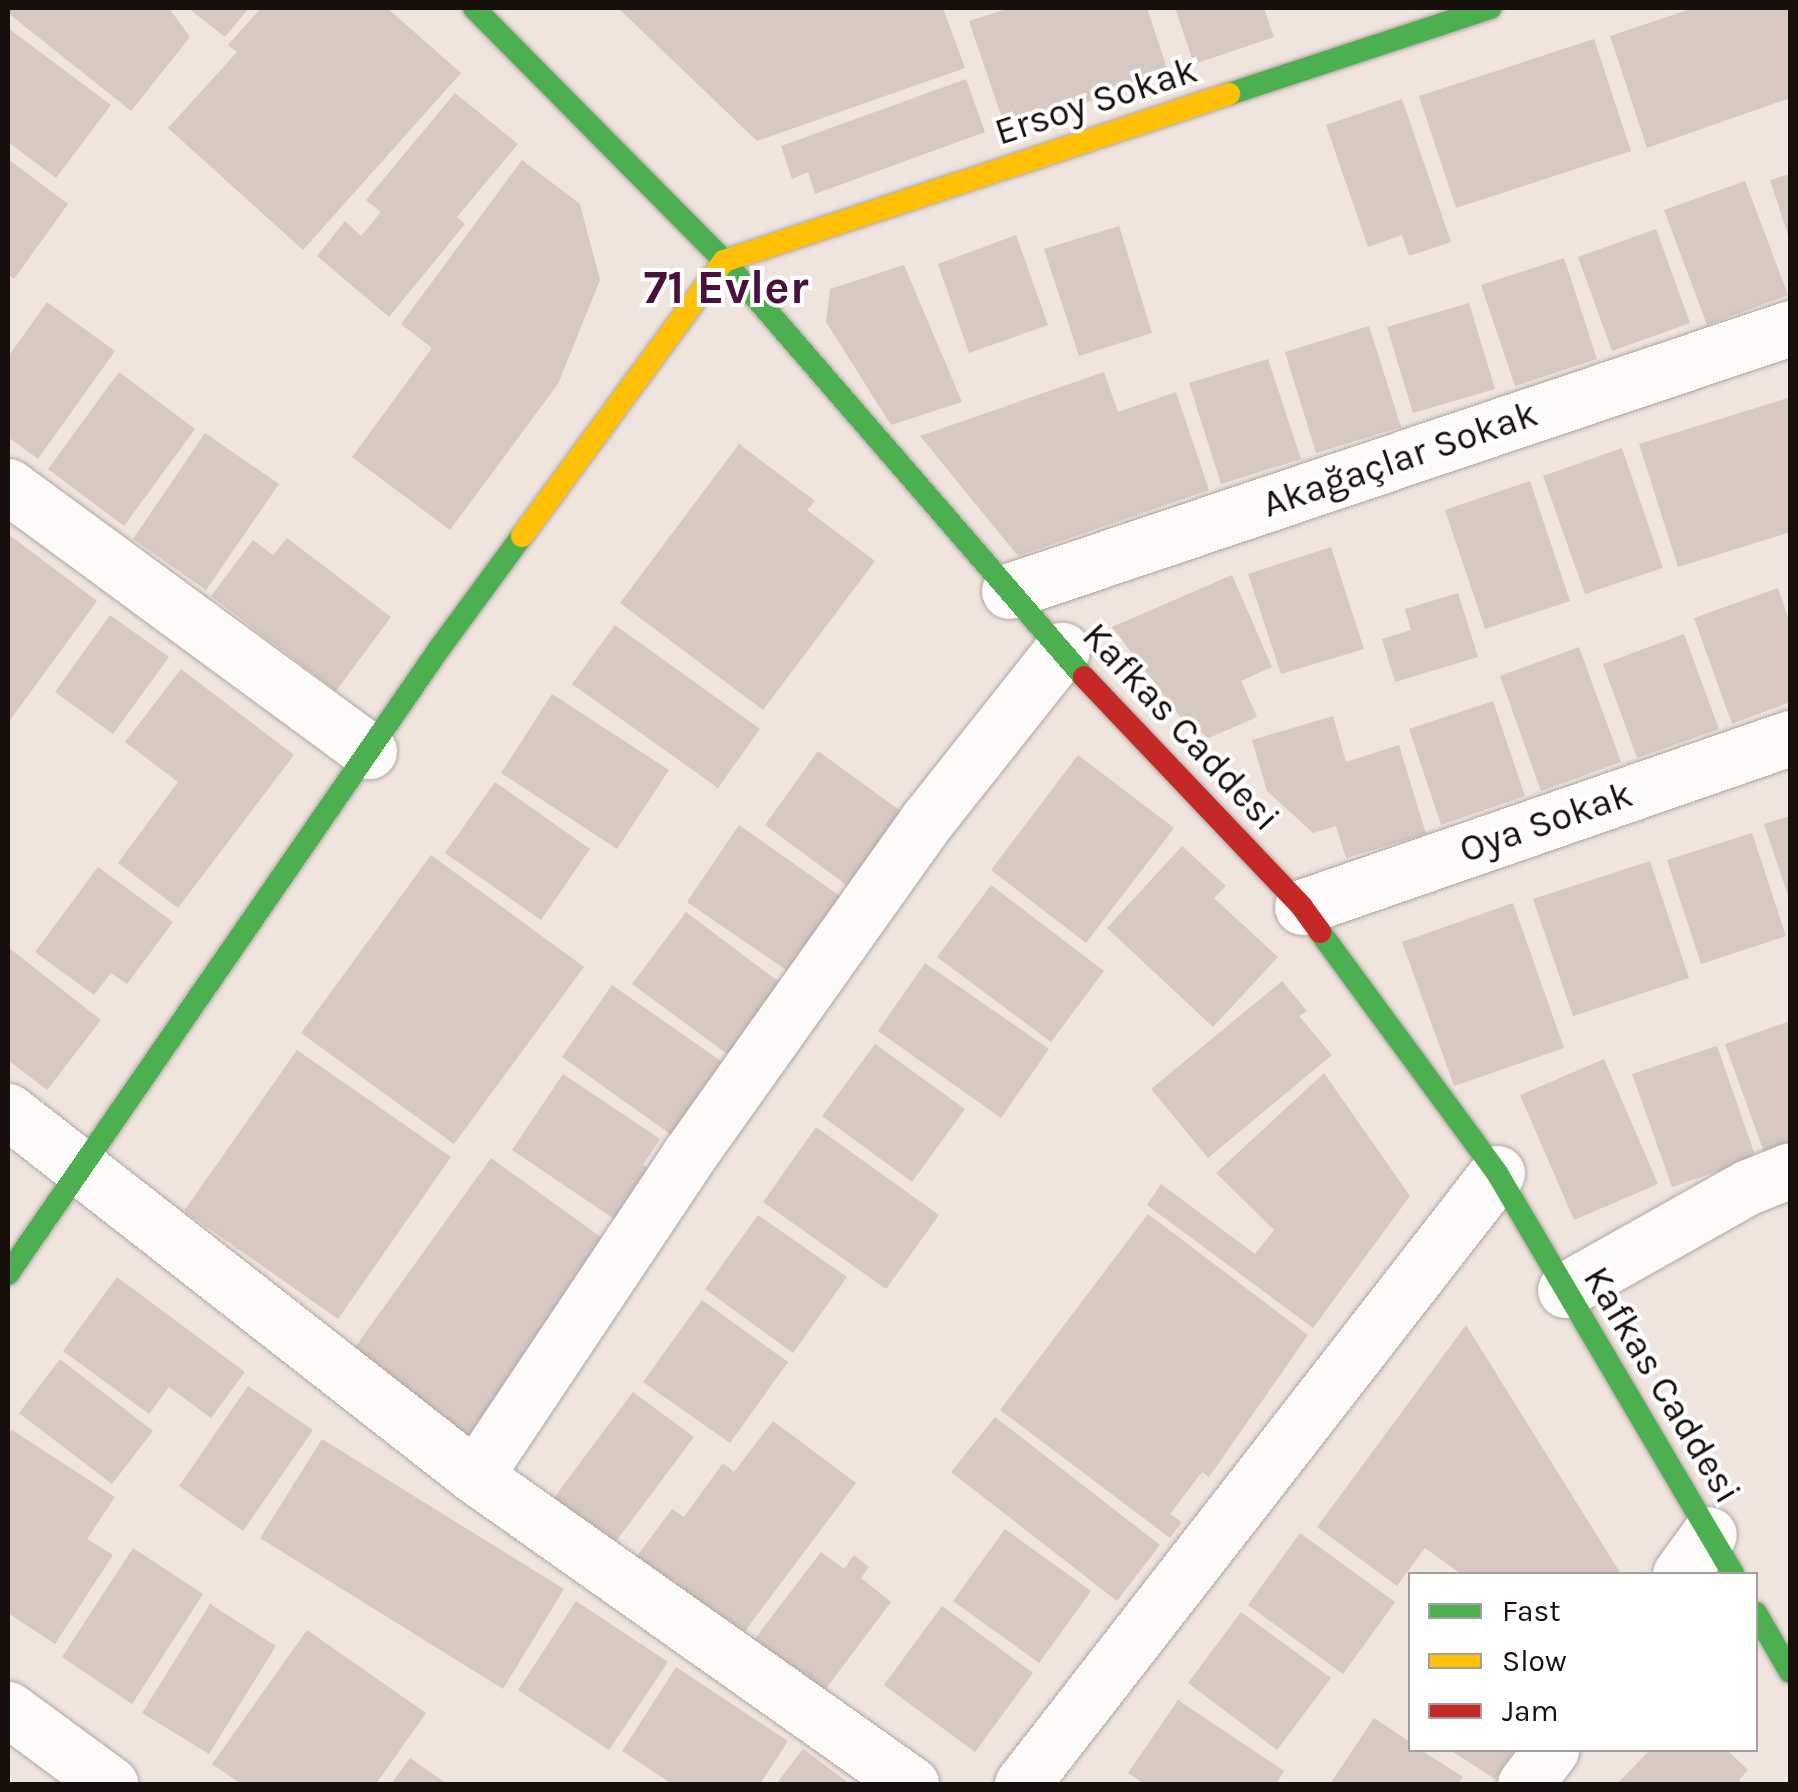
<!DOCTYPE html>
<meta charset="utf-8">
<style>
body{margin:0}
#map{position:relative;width:1798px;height:1792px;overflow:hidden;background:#f0e4de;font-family:Karla,sans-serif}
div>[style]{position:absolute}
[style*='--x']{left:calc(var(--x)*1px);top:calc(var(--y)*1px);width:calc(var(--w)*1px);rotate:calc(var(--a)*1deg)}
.building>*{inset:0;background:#d7c8c1}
.roads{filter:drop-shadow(0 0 2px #afa6a1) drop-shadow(0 0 2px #afa6a1)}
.street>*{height:55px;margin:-27.5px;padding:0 27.5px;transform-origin:27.5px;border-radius:27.5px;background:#fdfbfa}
.fast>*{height:22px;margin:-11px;padding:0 11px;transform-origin:11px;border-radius:11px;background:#4caf50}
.slow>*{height:22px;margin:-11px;padding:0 11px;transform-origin:11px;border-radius:11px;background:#ffc107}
.jam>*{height:22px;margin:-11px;padding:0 11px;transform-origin:11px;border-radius:11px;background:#c62828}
span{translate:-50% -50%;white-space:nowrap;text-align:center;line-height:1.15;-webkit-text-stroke:8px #fff;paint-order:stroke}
.street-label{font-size:38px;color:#170f0c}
.district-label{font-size:48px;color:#49113c;font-weight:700}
.frame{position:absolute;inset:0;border:10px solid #170f0c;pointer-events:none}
.legend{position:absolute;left:1408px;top:1572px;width:350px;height:180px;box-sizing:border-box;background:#fff;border:2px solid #a29f9e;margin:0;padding:12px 18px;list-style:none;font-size:30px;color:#170f0c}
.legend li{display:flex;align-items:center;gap:20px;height:50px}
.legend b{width:50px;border:2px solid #a29f9e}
</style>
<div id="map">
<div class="building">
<i style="clip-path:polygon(9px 8px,169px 8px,190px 37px,131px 111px,8px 13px)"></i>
<i style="clip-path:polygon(188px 8px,249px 8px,225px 37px)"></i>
<i style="clip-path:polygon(261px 8px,387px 8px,461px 73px,303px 250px,168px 128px,237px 52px,228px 45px)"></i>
<i style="clip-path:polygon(618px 8px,943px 8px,965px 68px,757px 141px)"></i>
<i style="clip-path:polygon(1010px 8px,1147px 8px,1169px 74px,1006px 130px,969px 21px)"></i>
<i style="clip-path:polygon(1175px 8px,1264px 8px,1274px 37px,1194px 64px)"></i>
<i style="clip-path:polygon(1694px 8px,1790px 8px,1790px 98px,1647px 148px,1610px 36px)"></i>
<i style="clip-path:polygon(8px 28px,111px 105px,56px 178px,8px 142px)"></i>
<i style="clip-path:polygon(1594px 39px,1631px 151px,1456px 208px,1419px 96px)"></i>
<i style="clip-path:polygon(966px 79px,985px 132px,815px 194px,808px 172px,792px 179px,781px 146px)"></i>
<i style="clip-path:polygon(455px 93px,518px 144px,457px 217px,465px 224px,389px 317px,317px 256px,345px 221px,361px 236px,381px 212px,366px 200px)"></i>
<i style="clip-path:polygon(1402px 99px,1451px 242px,1409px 256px,1402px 235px,1368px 247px,1326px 125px)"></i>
<i style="clip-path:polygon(8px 159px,68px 204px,14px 279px,8px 274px)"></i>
<i style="clip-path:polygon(522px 160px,580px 204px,600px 280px,558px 384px,450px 530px,352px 457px,432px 348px,401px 324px)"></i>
<i style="clip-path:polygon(1790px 174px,1790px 241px,1770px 180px)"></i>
<i style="clip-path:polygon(1745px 181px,1788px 295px,1707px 325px,1664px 210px)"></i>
<i style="clip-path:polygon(1119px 226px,1152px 333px,1079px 356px,1044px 249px)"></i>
<i style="clip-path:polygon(1656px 229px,1690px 323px,1612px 351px,1578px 257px)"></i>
<i style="clip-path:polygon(1016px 235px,1048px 325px,969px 353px,938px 264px)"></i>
<i style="clip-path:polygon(1564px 258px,1597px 359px,1515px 386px,1481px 285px)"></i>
<i style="clip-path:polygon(904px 265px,962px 402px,891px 425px,826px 322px,830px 289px)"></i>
<i style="clip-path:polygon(47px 302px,115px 351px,38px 459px,8px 437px,8px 357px)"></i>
<i style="clip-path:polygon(1469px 303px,1495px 389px,1413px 413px,1387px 327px)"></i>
<i style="clip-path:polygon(1369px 326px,1401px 427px,1316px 453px,1285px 352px)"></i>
<i style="clip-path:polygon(1268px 359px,1301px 459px,1221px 484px,1189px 383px)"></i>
<i style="clip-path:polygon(119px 372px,195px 429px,124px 526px,48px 469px)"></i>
<i style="clip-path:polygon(1104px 372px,1118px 412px,1176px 392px,1209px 490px,1018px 556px,920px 436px)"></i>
<i style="clip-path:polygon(1788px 398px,1790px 532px,1678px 567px,1639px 444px)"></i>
<i style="clip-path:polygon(205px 433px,279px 484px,206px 590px,133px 539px)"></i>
<i style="clip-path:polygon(739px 444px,815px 501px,807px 510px,875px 561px,763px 710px,620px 603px)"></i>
<i style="clip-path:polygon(1622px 448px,1663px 568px,1585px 594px,1543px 476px)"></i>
<i style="clip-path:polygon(1530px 481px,1570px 601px,1485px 629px,1445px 510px)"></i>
<i style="clip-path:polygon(8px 534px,97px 601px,8px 723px)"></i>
<i style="clip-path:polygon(287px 538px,391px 617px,336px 691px,211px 596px,253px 540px,273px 555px)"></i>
<i style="clip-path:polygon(1331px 547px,1364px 649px,1281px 674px,1248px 574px)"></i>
<i style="clip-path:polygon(1232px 575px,1272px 667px,1241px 681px,1257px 717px,1209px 738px,1182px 719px,1112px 627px)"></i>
<i style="clip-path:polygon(1778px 588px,1790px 623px,1790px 702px,1732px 724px,1694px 618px)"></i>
<i style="clip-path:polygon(1458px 593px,1478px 657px,1395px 682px,1382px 639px,1411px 630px,1405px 609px)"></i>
<i style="clip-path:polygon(110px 615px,169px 657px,113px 734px,55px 692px)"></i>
<i style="clip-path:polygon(615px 625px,760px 729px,718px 788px,572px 684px)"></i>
<i style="clip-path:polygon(1684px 634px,1719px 729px,1637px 758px,1603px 664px)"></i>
<i style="clip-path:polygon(1579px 647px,1621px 762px,1541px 791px,1500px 676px)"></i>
<i style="clip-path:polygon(181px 669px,294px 755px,178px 908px,118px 863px,178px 782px,125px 742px)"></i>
<i style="clip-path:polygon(552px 694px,669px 770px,617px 849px,501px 773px)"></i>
<i style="clip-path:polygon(1493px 701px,1525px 796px,1441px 825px,1409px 729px)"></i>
<i style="clip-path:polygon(1333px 716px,1346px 762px,1399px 745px,1426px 834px,1346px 858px,1336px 826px,1313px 833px,1267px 791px,1252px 740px)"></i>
<i style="clip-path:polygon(818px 751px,913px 820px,860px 895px,765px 825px)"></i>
<i style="clip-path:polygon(1078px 755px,1174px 828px,1086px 943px,991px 870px)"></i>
<i style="clip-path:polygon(495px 782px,590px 849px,541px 920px,445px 853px)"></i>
<i style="clip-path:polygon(1790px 816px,1790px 901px,1764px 824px)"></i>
<i style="clip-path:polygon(739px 825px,847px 901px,795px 976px,687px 902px)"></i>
<i style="clip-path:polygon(1752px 833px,1786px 936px,1701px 964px,1667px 860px)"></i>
<i style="clip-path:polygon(1182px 846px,1226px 886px,1214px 898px,1278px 957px,1213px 1027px,1107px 928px)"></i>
<i style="clip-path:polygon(431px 855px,584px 967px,454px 1144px,301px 1033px)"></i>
<i style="clip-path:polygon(1650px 861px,1689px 978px,1573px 1016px,1533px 899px)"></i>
<i style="clip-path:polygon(98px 867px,173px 922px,127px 984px,111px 973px,94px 995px,35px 952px)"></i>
<i style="clip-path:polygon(991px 885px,1104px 971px,1051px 1042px,937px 957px)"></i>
<i style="clip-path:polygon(1513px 903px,1564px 1048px,1454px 1086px,1402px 942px)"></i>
<i style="clip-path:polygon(686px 912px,791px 991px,738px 1062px,632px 984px)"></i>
<i style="clip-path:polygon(8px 947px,101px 1020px,47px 1090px,8px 1060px)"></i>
<i style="clip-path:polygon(925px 963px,1049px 1049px,1001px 1118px,878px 1031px)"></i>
<i style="clip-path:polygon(1282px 981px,1307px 1011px,1299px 1016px,1332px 1055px,1208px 1158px,1151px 1089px)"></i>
<i style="clip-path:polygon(612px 985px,731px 1068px,680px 1141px,562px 1057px)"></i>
<i style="clip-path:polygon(1790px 1021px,1790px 1146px,1765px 1155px,1725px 1044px)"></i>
<i style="clip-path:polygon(875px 1044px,965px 1109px,912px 1182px,822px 1116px)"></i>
<i style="clip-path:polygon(1717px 1046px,1756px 1158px,1672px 1187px,1632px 1074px)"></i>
<i style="clip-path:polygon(297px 1050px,451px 1157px,338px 1319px,184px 1211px)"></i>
<i style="clip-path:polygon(1604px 1059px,1658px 1184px,1574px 1220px,1520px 1095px)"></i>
<i style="clip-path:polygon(1324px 1073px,1410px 1196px,1313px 1328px,1147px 1205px,1161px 1184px,1255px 1254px,1274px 1230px,1216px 1173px)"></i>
<i style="clip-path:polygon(563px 1074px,660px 1139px,643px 1165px,655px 1172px,620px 1223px,512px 1150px)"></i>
<i style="clip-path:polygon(816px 1127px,939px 1215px,886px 1289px,763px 1202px)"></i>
<i style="clip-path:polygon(491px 1158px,609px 1243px,466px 1442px,348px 1357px)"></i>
<i style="clip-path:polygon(1148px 1214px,1308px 1335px,1209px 1477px,1202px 1472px,1170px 1514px,1182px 1522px,1170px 1538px,1000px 1410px)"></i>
<i style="clip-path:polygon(758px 1215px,847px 1277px,793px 1353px,705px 1289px)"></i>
<i style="clip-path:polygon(117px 1277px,245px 1372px,211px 1418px,169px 1387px,149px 1414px,63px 1351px)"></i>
<i style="clip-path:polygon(702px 1300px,788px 1362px,730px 1443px,643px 1382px)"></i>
<i style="clip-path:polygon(1466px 1325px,1621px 1574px,1461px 1574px,1425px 1548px,1397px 1586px,1317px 1527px)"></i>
<i style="clip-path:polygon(60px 1359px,153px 1431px,112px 1484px,19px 1413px)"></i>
<i style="clip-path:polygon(248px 1386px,313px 1430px,243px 1531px,179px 1486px)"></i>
<i style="clip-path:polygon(633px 1392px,694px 1437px,614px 1544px,553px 1499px)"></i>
<i style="clip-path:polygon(995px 1417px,1160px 1545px,1117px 1601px,951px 1472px)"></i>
<i style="clip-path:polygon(773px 1421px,856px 1483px,739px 1639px,634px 1560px,672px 1509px,684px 1517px,723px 1463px,734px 1472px)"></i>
<i style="clip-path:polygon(12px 1430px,115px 1497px,87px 1539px,113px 1555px,55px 1644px,8px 1613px,8px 1436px)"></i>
<i style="clip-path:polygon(322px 1439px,564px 1589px,503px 1689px,260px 1538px)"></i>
<i style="clip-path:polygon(1005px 1529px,1091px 1591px,1039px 1663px,953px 1601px)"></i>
<i style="clip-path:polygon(1300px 1533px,1395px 1602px,1343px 1674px,1248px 1605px)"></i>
<i style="clip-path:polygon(133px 1548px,203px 1594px,132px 1704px,62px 1657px)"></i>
<i style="clip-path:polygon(821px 1552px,844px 1569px,854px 1555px,869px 1567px,861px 1578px,891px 1602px,819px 1698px,750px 1645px)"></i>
<i style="clip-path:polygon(576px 1601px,668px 1662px,609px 1750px,518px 1690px)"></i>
<i style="clip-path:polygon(210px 1604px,276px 1646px,209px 1754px,142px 1713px)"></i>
<i style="clip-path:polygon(942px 1606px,1033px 1673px,975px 1752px,884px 1685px)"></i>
<i style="clip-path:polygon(1241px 1612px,1331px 1678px,1277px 1750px,1188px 1683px)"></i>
<i style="clip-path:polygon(307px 1630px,426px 1713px,376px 1784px,241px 1784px,212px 1764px)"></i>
<i style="clip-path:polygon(676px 1667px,788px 1741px,760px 1784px,672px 1784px,622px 1751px)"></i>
<i style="clip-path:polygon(1178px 1700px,1284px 1771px,1276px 1784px,1145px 1784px,1128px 1773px)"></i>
<i style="clip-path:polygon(1374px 1718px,1410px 1742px,1410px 1750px,1421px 1750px,1463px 1777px,1458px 1784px,1330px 1784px)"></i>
<i style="clip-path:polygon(803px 1749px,850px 1784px,776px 1784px)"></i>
<i style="clip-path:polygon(1450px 1750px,1514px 1750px,1495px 1779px)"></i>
<i style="clip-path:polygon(1650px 1750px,1727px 1750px,1748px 1770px,1739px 1780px,1744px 1784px,1617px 1784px)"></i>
<i style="clip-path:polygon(410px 1758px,447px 1784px,391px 1784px)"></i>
</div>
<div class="roads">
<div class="street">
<i style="--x:8;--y:486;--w:448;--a:36.3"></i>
<i style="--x:1009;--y:591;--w:824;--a:-18.61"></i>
<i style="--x:1302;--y:907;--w:516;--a:-19.1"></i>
<i style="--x:8;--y:1111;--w:593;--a:38.01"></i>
<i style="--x:475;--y:1476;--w:534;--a:35.24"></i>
<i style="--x:1565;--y:1290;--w:210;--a:-29.4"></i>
<i style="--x:1748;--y:1187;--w:45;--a:-22"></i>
<i style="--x:475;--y:1476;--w:386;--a:-56.3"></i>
<i style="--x:689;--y:1155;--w:412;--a:-54.6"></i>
<i style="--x:928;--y:819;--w:216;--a:-51.6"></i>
<i style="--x:1680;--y:1574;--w:49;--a:-54.1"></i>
<i style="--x:8;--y:1709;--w:127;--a:36.3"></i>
<i style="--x:1022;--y:1784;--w:774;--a:-52.14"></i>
<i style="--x:1525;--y:1784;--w:43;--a:-52.6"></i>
</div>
<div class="fast">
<i style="--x:474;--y:8;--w:356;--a:45.3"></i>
<i style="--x:724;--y:261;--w:550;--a:49.13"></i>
<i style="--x:1229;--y:94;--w:275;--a:-18.2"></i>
<i style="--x:1320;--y:932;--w:299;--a:53.7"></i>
<i style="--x:1497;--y:1173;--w:465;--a:59.5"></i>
<i style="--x:8;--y:1274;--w:759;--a:-55.41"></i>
<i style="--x:439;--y:649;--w:140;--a:-53.7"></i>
<i style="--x:1756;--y:1613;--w:68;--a:60"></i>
</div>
<div class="slow">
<i style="--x:522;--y:536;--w:341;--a:-53.7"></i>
<i style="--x:724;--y:261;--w:532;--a:-18.3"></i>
</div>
<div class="jam">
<i style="--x:1084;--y:677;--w:317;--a:46.5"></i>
<i style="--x:1302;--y:907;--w:31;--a:54"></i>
</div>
</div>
<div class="street-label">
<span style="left:1096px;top:101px;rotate:-18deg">Ersoy Sokak</span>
<span style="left:1400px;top:459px;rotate:-19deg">Akağaçlar Sokak</span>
<span style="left:1181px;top:727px;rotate:47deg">Kafkas Caddesi</span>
<span style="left:1546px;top:822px;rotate:-19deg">Oya Sokak</span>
<span style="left:1662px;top:1385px;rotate:59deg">Kafkas Caddesi</span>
</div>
<div class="district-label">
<span style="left:726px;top:288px">71 Evler</span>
</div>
<div class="frame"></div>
<ul class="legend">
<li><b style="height:12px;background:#4caf50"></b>Fast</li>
<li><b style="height:12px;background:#ffc107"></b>Slow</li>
<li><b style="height:12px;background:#c62828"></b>Jam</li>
</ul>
</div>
